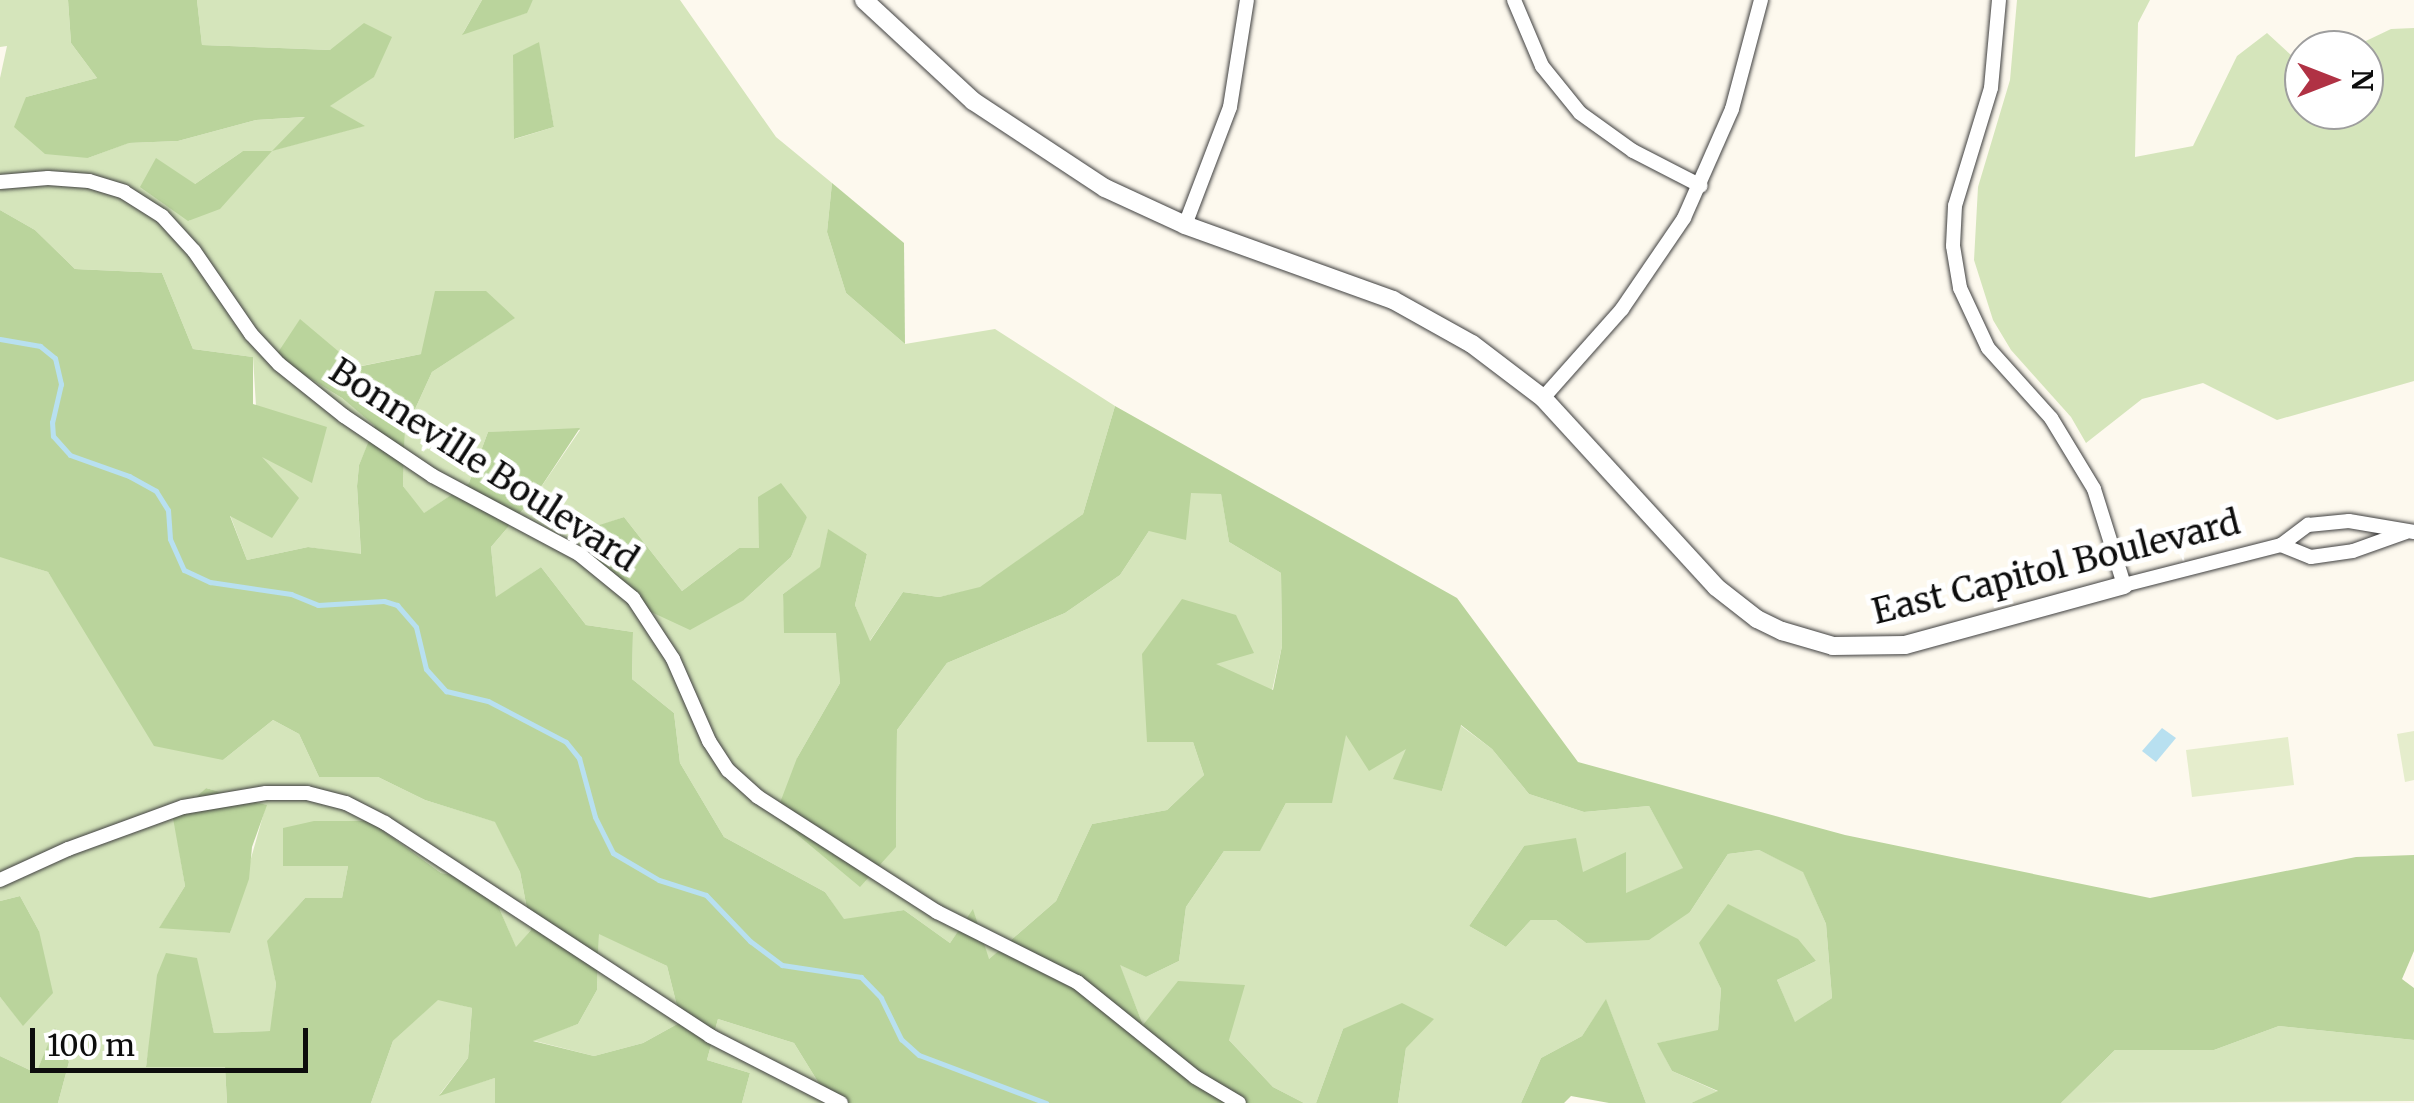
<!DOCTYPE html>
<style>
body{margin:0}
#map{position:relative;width:2414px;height:1103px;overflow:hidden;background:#fdf9ee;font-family:Merriweather,serif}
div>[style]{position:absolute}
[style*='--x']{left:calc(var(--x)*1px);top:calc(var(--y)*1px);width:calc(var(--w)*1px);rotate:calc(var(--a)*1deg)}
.green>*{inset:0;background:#d5e5bb}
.forest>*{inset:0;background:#bad49c}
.pitch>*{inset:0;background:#e5edcc}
.water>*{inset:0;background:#b8e0f0}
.stream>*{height:5px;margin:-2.5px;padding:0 2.5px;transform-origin:2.5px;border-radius:2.5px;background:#b8e0f0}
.roads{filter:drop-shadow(0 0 2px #404040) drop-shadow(0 0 2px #404040)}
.minor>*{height:14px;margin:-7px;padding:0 7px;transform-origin:7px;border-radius:7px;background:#fff}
.tertiary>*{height:18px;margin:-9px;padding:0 9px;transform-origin:9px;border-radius:9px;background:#fff}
span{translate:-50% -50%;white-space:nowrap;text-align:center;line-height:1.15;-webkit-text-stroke:10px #fff;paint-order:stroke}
.street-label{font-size:35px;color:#0d0d0d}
.north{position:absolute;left:2284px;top:30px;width:100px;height:100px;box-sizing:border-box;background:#fff;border:2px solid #9e9e9e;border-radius:50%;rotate:90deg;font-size:28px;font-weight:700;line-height:40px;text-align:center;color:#0d0d0d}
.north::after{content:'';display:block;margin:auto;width:35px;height:45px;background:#b03244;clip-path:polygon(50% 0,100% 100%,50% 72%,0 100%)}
.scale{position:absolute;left:30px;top:1028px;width:278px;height:45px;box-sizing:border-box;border:5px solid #0d0d0d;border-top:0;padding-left:12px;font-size:30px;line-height:35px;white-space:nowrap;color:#0d0d0d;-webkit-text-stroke:8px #fff;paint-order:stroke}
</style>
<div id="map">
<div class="green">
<i style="clip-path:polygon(evenodd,0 0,68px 0,71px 43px,97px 78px,26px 97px,88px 158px,128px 143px,178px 141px,256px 120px,306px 117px,274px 150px,363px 126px,329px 106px,374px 76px,391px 37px,330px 50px,202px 45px,197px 0,482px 0,463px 33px,526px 13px,533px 0,680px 0,776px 137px,832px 183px,827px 232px,846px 293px,905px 344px,995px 329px,1115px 406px,1083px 514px,980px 588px,939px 597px,903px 592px,869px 642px,855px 605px,867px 554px,828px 530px,821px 567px,783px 594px,785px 633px,837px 633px,840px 683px,797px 758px,896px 847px,897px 730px,947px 663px,1065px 613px,1120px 575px,1149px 531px,1191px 493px,1221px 493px,1229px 542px,1281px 573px,1282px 646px,1272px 691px,1214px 664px,1236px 615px,1148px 742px,1193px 742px,1204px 775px,1167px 810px,1092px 824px,1056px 901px,988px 960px,973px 910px,950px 943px,904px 910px,844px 920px,825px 892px,724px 837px,680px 763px,674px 713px,632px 679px,633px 632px,586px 625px,541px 567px,496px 598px,491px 547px,537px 493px,580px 430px,488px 432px,469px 483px,423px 514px,403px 486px,405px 431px,432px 372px,514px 318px,421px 354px,356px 367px,300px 320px,276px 357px,342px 398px,376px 426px,359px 465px,357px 486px,361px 555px,308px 547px,247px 560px,230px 515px,259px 455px,253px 357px,193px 349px,162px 273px,75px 269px,35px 230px,0 210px,0 78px,7px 46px,0 47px,0 0,538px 42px,554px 127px,515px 139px,538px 42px,0 0,243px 151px,189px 221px,195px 184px,243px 151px,0 0,807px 516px,791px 557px,744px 600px,634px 604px,576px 534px,624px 517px,682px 591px,739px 548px,759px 548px,807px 516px)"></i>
<i style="clip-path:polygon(2017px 0,2150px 0,2138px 23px,2135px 157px,2193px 146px,2237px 56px,2267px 33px,2304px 67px,2304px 110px,2364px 110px,2364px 50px,2347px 50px,2391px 29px,2414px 28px,2414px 381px,2277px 420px,2203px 383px,2142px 399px,2086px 443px,2071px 417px,2011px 350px,1993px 320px,1974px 260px,1978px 187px,2010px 80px)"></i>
<i style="clip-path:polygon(evenodd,0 556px,48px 572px,100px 650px,223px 760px,273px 720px,299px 734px,319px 777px,378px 777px,425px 800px,496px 822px,520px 872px,531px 930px,516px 948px,487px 880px,441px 873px,370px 821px,348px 866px,342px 898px,305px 898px,268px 941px,276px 984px,271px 1031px,214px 1033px,206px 1003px,151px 1035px,146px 1066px,225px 1067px,227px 1103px,58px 1103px,69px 1062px,55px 1030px,36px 1073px,0 1056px,0 997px,23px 1025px,39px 931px,20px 896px,0 901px,0 556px,206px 788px,266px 805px,230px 933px,160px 927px,185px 886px,174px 818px,206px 788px)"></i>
<i style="clip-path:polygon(1460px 725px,1492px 749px,1529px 794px,1584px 812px,1649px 806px,1684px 868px,1625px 894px,1524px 846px,1469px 926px,1506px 947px,1531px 920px,1556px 920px,1586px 943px,1690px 912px,1728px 854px,1759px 850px,1803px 871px,1826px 924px,1832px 998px,1795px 1023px,1777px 980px,1816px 961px,1700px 943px,1721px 989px,1718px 1031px,1658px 1043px,1672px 1071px,1719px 1092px,1691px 1103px,1646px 1103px,1606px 1000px,1582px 1036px,1541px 1058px,1521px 1103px,1398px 1103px,1406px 1048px,1343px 1029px,1316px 1103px,1304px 1103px,1273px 1087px,1229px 1040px,1143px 1025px,1119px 964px,1146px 977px,1179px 961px,1186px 907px,1224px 851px,1260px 850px,1286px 803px,1346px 734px,1407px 748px,1442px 791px)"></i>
<i style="clip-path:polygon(599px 933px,667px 966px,681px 1022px,643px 1043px,594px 1056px,531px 1040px,578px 1024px,597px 990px)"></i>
<i style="clip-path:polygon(438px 999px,472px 1008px,468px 1058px,440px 1094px,495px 1078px,495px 1103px,371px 1103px,393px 1041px)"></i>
<i style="clip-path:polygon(718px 1019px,794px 1043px,831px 1103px,742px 1103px,750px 1073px,707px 1060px)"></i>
<i style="clip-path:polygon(2279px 1026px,2414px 1040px,2414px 1101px,2061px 1103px,2115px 1050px,2214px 1050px)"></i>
</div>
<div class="forest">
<i style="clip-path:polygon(68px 0,197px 0,202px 45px,330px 50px,364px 23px,392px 37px,374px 77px,330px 106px,365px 126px,272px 151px,220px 209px,188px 221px,140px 187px,156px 158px,195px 184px,243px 151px,272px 151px,305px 117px,256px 120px,178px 141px,129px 143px,88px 158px,45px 154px,14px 127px,26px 97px,97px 78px,71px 43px)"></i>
<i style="clip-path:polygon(482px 0,533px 0,527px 13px,462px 35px)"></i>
<i style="clip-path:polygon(539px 42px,554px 127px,514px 139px,513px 55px)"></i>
<i style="clip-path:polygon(832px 183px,904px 243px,905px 344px,846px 293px,827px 232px)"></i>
<i style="clip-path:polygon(evenodd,0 210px,35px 230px,75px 269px,162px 273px,193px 349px,253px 357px,253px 404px,327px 427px,312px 483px,262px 457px,299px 498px,272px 538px,230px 516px,247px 560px,308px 547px,361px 554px,357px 486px,359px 465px,375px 426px,342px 398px,275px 357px,300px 319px,357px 367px,421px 354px,435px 291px,486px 291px,515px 318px,432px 372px,405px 431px,403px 486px,424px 513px,469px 483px,488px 432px,580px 428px,537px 493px,491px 547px,496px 597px,541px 567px,586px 625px,633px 632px,632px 679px,674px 713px,680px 763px,724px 837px,825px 892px,844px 919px,904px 910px,950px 943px,973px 909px,989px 959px,1056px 901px,1092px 824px,1167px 810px,1204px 775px,1193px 742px,1147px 742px,1142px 654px,1182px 599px,1236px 615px,1254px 653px,1216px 664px,1273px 690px,1282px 646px,1281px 573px,1229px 542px,1221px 494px,1191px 493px,1186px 540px,1149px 531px,1120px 575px,1065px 613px,947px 663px,897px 730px,896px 847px,860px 887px,775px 816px,797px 758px,840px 683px,836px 633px,784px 633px,783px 594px,820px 567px,828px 529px,867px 554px,855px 605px,870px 641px,903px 592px,939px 597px,980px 587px,1083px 514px,1115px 406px,1457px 598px,1578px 762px,1845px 835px,2150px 898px,2356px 857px,2414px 855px,2414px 951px,2402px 979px,2414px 988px,2414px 1040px,2279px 1026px,2214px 1050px,2115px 1050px,2061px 1103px,1691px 1103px,1718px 1091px,1672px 1071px,1657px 1043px,1718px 1030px,1721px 989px,1699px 943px,1728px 904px,1798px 939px,1816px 961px,1777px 980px,1795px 1022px,1832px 998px,1826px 924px,1803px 872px,1759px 850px,1728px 854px,1690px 912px,1649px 940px,1586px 943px,1556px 920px,1531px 920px,1506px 947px,1469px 926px,1524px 846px,1576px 838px,1583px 872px,1626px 852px,1626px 893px,1683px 868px,1649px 806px,1584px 812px,1529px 794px,1492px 749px,1461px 725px,1442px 791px,1393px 779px,1406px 749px,1369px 771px,1346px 735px,1332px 803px,1286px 803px,1260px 851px,1224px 851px,1186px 907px,1179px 961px,1146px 977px,1120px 965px,1143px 1025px,1178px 981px,1245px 985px,1229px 1040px,1273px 1087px,1304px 1103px,831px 1103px,794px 1043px,718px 1019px,707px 1060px,750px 1073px,742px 1103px,495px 1103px,495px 1078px,439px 1096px,468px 1058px,472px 1008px,438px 1000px,393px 1041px,371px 1103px,227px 1103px,225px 1067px,146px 1067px,157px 975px,166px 953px,197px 958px,214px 1033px,270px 1031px,276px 984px,267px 941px,305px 898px,342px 898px,348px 866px,283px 866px,283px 828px,314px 821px,370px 821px,441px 873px,487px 880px,516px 947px,531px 930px,520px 872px,495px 822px,425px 800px,378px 777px,319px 777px,299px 734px,273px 720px,223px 760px,154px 746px,48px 572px,0 557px,0 210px,599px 934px,667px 966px,681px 1022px,643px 1043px,594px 1056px,533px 1041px,578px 1024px,597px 990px,599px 934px)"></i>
<i style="clip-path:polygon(781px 483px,807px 517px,791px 557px,744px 600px,690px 630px,634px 604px,575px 533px,624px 517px,682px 591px,739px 548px,759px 548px,758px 497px)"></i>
<i style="clip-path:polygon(206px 788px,267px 805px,252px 847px,249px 879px,230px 933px,159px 928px,185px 886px,173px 818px)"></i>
<i style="clip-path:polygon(20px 896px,39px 931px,53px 993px,23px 1026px,0 997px,0 901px)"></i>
<i style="clip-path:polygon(1606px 999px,1646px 1103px,1609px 1103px,1571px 1096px,1564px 1103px,1521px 1103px,1541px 1058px,1582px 1036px)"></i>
<i style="clip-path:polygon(1402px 1003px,1434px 1019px,1406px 1048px,1398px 1103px,1316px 1103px,1343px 1029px)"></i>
<i style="clip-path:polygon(55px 1028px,69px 1062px,58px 1103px,0 1103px,0 1056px,36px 1073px)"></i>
</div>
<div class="pitch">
<i style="clip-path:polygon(2414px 731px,2414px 780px,2405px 782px,2397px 734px)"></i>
<i style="clip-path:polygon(2288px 737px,2294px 785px,2192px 797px,2186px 750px)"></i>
</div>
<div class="water">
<i style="clip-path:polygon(2162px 728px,2176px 738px,2156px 762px,2142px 751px)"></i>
</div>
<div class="stream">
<i style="--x:0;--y:339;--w:41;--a:9.9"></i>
<i style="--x:40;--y:346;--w:19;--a:39"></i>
<i style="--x:55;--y:358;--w:27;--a:77"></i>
<i style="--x:61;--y:384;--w:39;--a:103"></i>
<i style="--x:52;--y:422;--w:14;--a:86"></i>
<i style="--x:53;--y:436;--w:25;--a:48"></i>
<i style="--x:70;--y:455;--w:63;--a:19.6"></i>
<i style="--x:129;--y:476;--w:31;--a:29"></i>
<i style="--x:156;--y:491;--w:22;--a:58"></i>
<i style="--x:168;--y:510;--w:29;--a:86"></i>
<i style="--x:170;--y:539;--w:34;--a:66"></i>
<i style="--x:184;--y:570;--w:29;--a:25"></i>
<i style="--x:210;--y:582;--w:82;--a:8.4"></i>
<i style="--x:291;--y:594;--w:29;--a:22"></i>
<i style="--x:318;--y:605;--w:66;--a:-3.5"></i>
<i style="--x:384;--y:601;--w:14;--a:17"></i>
<i style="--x:397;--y:605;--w:29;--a:49"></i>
<i style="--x:416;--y:627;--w:43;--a:76.6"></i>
<i style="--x:426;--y:669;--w:30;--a:48"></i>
<i style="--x:446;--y:691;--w:43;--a:13.4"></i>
<i style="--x:488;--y:701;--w:88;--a:27.7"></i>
<i style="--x:566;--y:742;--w:21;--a:51"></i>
<i style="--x:579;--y:758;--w:61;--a:74.8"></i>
<i style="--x:595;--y:817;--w:40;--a:63.4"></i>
<i style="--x:613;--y:853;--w:53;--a:30.4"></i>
<i style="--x:659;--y:880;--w:49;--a:17.7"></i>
<i style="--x:706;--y:895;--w:64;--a:46.3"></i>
<i style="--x:750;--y:941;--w:40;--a:37"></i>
<i style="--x:782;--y:965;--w:80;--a:8.6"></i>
<i style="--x:861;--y:977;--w:29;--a:46"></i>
<i style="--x:881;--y:998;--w:46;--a:64"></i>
<i style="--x:901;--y:1039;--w:24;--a:42"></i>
<i style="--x:919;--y:1055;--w:136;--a:20.7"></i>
</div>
<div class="roads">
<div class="minor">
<i style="--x:1514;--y:0;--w:72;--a:67"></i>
<i style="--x:1542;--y:66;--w:60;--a:51"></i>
<i style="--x:1580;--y:113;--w:65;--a:35.6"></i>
<i style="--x:1633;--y:151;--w:76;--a:27.2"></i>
<i style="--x:1999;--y:0;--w:88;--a:95.2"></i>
<i style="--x:1991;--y:88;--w:123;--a:107"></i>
<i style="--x:1955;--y:206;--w:40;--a:92.9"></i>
<i style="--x:1953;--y:246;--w:43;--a:80.5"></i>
<i style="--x:1960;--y:288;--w:66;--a:65"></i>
<i style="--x:1988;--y:348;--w:94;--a:48"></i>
<i style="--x:2051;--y:418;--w:83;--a:58.8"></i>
<i style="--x:2094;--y:489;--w:101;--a:72.6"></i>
<i style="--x:2124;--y:585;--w:162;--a:-14.3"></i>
<i style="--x:2281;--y:545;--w:34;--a:-37"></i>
<i style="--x:2308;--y:525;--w:41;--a:-5.6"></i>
<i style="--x:2349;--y:521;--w:66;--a:9.6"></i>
<i style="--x:0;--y:182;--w:48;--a:-4.8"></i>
<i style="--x:48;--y:178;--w:41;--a:4.2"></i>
<i style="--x:89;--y:181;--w:37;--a:17"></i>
<i style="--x:124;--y:192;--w:45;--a:32.3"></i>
<i style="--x:162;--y:216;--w:47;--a:47.6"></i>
<i style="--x:194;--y:251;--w:101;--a:55.5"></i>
<i style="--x:251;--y:334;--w:41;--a:47"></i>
<i style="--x:279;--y:364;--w:83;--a:38.7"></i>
<i style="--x:344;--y:416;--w:107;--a:34"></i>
<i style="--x:433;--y:476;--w:166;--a:28.1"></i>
<i style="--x:579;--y:554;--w:70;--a:39.2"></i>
<i style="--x:633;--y:598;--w:73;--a:56.7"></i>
<i style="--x:673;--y:659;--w:90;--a:66.3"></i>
<i style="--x:709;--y:741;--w:35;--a:57"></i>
<i style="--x:728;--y:770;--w:40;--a:42"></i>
<i style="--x:758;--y:797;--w:213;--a:32.7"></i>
<i style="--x:937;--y:912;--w:157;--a:26.6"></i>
<i style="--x:1077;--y:982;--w:151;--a:38.8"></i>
<i style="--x:1195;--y:1077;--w:51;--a:30.6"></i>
<i style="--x:1185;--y:225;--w:126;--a:-69.1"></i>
<i style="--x:1230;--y:107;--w:108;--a:-81"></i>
<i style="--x:1543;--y:398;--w:119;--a:-48.4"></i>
<i style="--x:1622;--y:309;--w:110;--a:-55.7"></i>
<i style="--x:1684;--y:218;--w:119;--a:-66.2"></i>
<i style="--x:1732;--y:109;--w:113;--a:-75.1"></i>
<i style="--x:2281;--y:545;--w:32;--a:22"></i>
<i style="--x:2311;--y:557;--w:42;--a:-8.1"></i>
<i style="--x:2353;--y:551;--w:56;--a:-19.7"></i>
<i style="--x:0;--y:880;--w:75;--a:-24.5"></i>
<i style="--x:68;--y:849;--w:122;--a:-20.1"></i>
<i style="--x:183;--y:807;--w:84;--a:-9.6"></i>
<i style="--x:266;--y:793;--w:41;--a:0"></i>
<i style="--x:307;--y:793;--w:40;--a:14.4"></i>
<i style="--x:346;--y:803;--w:44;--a:27.1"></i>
<i style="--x:385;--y:823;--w:389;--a:33.2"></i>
<i style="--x:710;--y:1036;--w:147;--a:27.1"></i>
</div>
<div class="tertiary">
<i style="--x:864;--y:0;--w:149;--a:42.8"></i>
<i style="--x:973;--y:101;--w:158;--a:33.4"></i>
<i style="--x:1105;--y:188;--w:88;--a:24.8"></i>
<i style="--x:1185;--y:225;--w:221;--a:19.8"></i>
<i style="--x:1393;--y:300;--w:90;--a:29.1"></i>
<i style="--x:1472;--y:344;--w:89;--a:37.3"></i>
<i style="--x:1543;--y:398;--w:256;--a:47.5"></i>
<i style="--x:1716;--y:587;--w:52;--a:38"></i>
<i style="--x:1757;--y:619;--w:28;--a:26"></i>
<i style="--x:1782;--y:631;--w:53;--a:16.4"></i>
<i style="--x:1833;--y:646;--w:72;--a:-0.8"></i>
<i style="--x:1905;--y:645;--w:227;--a:-15.3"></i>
</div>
</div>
<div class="street-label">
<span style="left:484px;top:465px;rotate:33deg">Bonneville Boulevard</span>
<span style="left:2056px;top:567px;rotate:-14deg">East Capitol Boulevard</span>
</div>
<div class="north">N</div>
<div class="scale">100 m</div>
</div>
